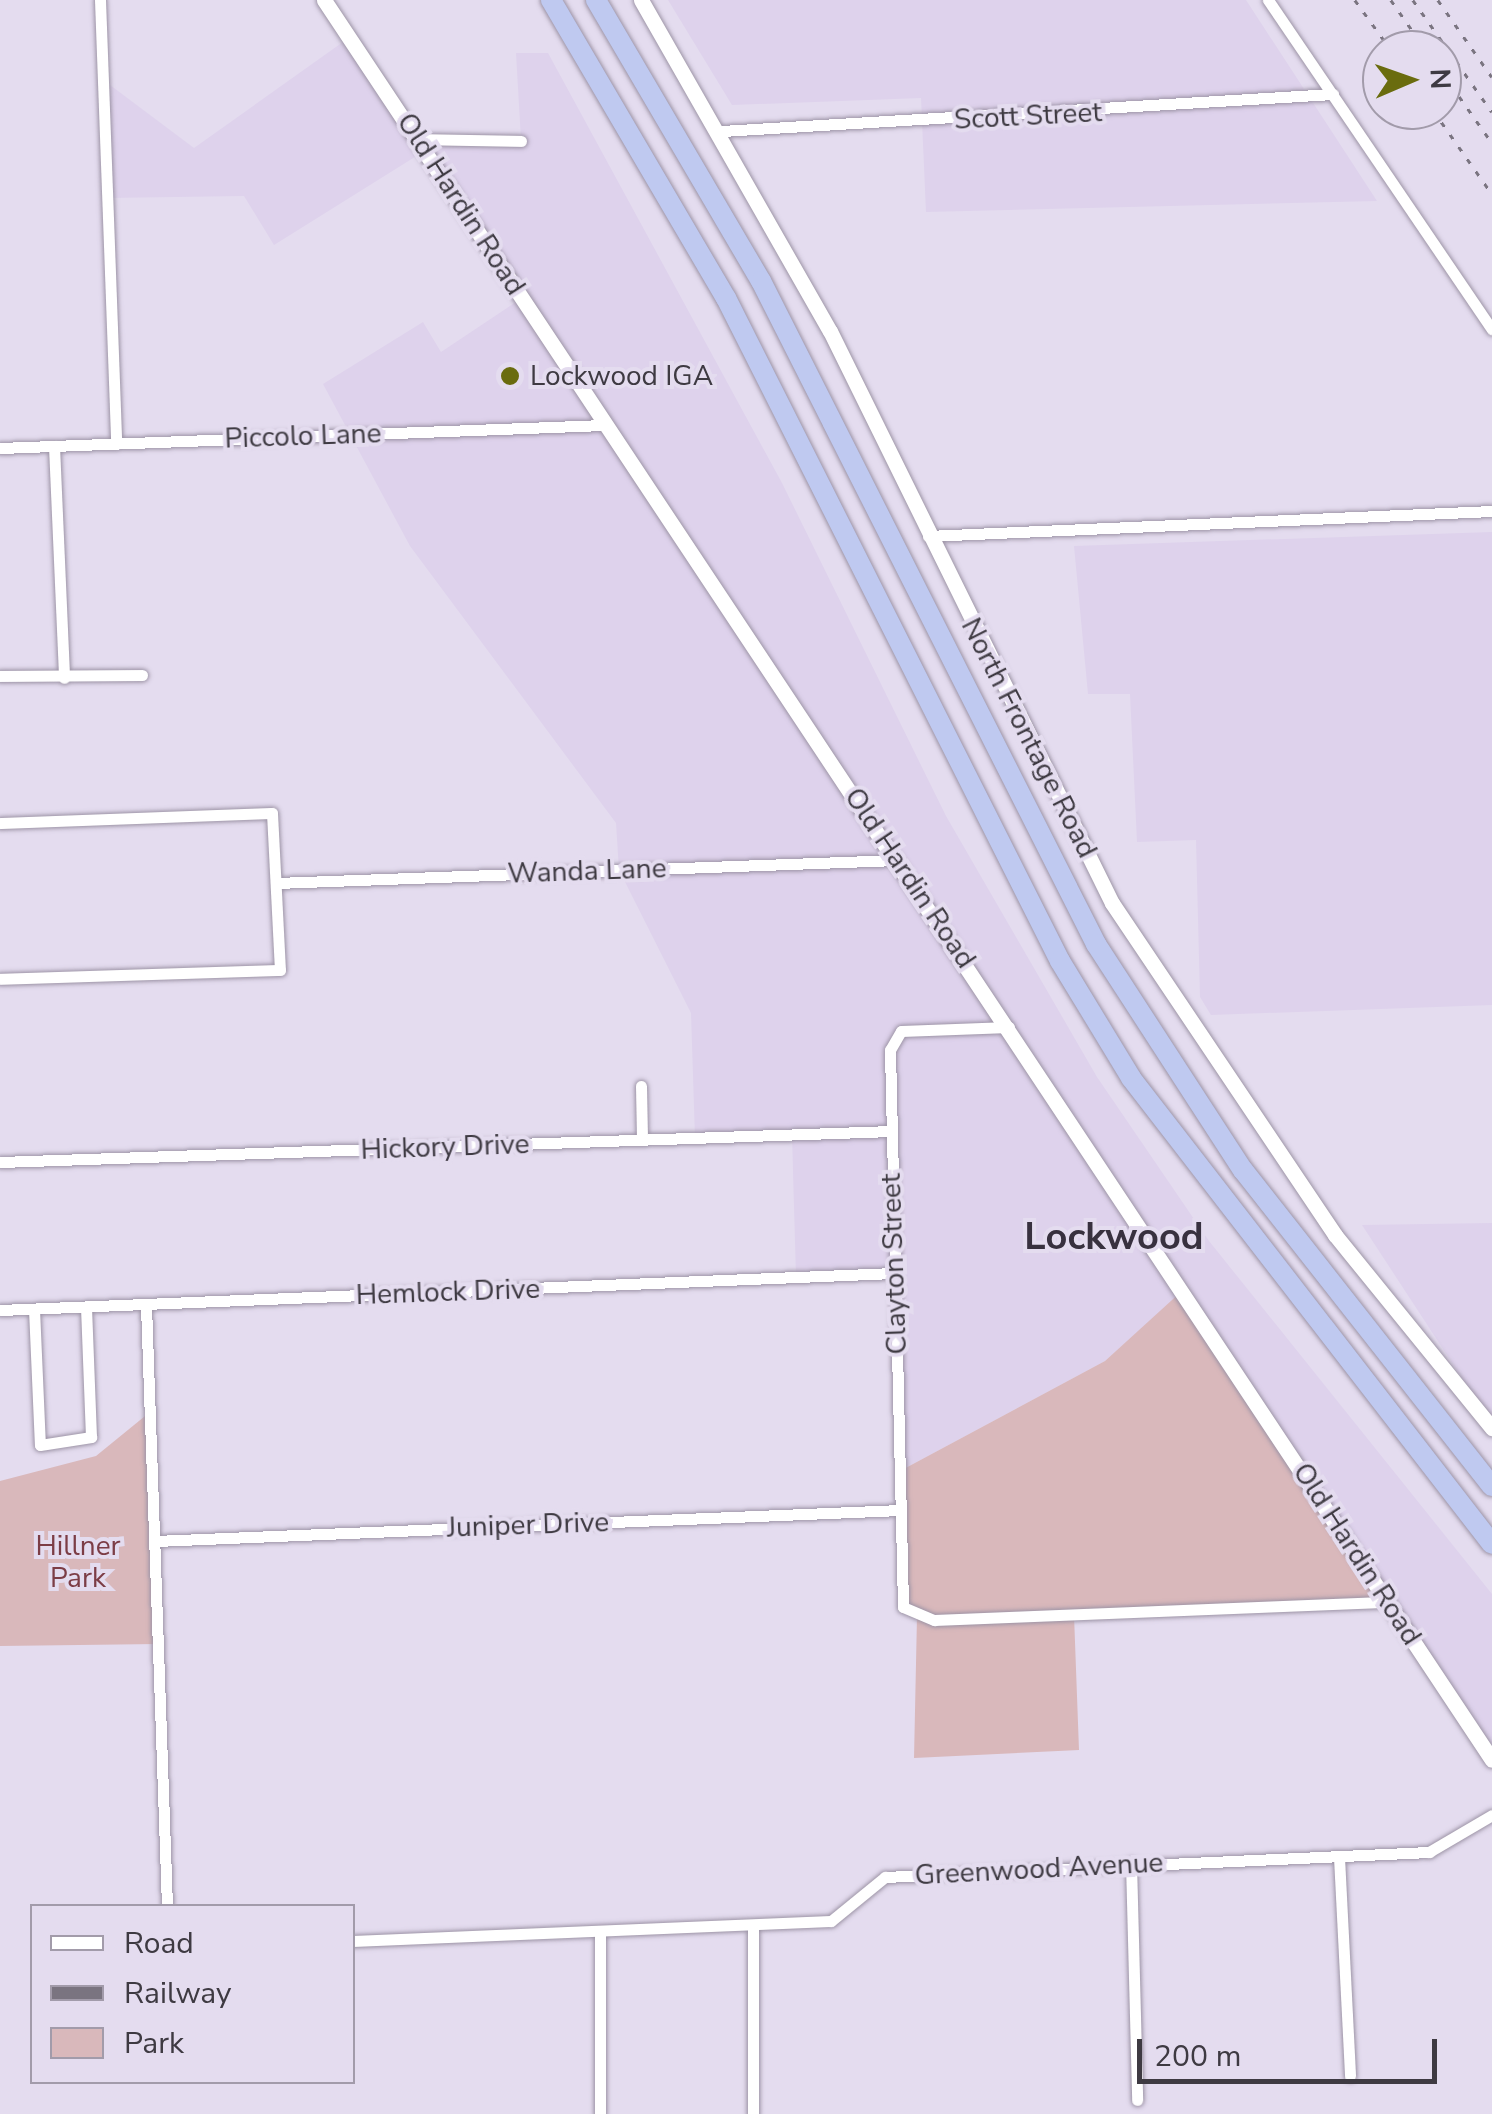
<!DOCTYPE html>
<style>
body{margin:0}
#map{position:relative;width:1492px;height:2114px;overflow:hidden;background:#e4dcef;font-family:"Nunito Sans",sans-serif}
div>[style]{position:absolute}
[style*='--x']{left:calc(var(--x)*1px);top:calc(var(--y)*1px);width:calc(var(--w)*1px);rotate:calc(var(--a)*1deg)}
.built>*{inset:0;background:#ded2ec}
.green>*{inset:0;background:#d9b8bb}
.roads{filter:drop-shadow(0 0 2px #9d94a6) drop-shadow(0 0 2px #9d94a6)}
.street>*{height:11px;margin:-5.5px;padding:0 5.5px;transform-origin:5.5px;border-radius:5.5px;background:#fff}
.secondary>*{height:15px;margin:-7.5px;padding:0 7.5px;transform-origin:7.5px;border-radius:7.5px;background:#fff}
.highway>*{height:20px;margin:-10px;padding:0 10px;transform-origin:10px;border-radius:10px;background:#bfc9f0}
.rail>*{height:2.5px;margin-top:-1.25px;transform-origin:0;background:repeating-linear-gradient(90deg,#7a7480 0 5px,transparent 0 15px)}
.dots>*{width:28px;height:28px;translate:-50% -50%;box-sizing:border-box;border:5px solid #e4dcef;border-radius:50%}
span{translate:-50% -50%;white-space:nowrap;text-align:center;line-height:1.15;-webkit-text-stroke:8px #e4dcef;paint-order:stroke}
.street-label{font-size:28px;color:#3e3a42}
.poi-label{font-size:28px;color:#3e3a42}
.left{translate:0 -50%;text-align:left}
.park-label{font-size:28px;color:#7c3d46}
.district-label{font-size:38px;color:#38313f;font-weight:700}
.legend{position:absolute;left:30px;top:1904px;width:325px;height:180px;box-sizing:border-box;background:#e4dcef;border:2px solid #a29baa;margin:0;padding:12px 18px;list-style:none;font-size:30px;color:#3e3a42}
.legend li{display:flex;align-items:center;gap:20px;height:50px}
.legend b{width:50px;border:2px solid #a29baa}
.north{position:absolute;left:1362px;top:30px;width:100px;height:100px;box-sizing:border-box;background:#e4dcef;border:2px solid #a29baa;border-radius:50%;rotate:88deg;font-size:28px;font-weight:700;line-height:40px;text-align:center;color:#3e3a42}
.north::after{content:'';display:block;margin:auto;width:35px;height:45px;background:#6a6c0e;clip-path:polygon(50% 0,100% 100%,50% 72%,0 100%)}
.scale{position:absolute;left:1137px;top:2039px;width:300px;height:45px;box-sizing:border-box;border:5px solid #3e3a42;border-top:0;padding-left:12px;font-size:30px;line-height:35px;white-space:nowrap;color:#3e3a42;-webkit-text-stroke:8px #e4dcef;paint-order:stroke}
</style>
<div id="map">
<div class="built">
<i style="clip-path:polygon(668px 0,1246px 0,1377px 201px,926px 212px,921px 98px,732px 105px)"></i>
<i style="clip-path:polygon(350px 37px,419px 139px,521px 140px,516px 53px,548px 53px,782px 483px,946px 816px,1097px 1077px,1209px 1241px,1492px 1594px,1492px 1760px,1183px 1291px,1105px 1361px,900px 1471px,895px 1273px,796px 1277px,792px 1135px,695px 1138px,691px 1013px,619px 870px,616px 823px,410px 546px,323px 384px,423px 322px,441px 352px,522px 298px,426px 150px,274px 245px,244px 196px,107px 198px,102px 79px,194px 148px)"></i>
<i style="clip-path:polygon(1492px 532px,1492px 1005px,1211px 1015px,1200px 997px,1196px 840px,1137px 842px,1130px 694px,1088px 694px,1074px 546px)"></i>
<i style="clip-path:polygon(1492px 1223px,1492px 1424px,1362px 1225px)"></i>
</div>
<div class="green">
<i style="clip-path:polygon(1183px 1290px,1389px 1602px,1074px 1615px,1079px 1750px,914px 1758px,917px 1616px,903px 1607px,900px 1471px,1105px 1361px)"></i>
<i style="clip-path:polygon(150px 1412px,158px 1644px,0 1646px,0 1481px,96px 1456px)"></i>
</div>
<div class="roads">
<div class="street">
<i style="--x:100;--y:0;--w:444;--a:87.9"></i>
<i style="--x:1268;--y:0;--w:398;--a:55.8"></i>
<i style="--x:722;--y:131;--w:612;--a:-3.47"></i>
<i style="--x:419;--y:139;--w:102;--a:1.1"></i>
<i style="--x:54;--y:446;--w:232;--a:87.5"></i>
<i style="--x:0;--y:448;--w:605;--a:-2.18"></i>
<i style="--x:928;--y:536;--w:565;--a:-2.54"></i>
<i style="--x:0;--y:676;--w:142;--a:-0.4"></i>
<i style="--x:0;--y:823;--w:272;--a:-2.1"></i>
<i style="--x:272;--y:813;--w:157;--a:87.1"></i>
<i style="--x:280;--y:970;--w:280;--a:178.2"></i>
<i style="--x:276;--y:883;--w:621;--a:-2.12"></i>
<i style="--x:1009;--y:1027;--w:108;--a:177.9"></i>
<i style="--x:901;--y:1031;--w:22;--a:120"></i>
<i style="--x:890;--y:1050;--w:557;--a:88.66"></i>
<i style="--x:903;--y:1607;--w:34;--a:23"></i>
<i style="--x:934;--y:1620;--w:455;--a:-2.3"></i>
<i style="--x:641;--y:1086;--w:54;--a:88.9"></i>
<i style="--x:0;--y:1162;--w:892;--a:-1.99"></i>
<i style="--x:146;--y:1305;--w:601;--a:88"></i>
<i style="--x:34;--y:1309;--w:136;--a:87.5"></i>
<i style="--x:40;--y:1445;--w:52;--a:-8.9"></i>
<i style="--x:91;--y:1437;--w:130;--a:-92.2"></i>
<i style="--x:0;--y:1310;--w:896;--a:-2.37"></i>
<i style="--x:155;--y:1541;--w:746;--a:-2.38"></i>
<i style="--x:1339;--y:1857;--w:219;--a:87.1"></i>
<i style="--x:1131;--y:1863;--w:237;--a:88.5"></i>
<i style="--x:753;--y:1927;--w:187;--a:90"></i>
<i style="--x:352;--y:1941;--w:479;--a:-2.4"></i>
<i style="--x:831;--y:1921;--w:70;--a:-39.2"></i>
<i style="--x:885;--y:1877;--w:545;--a:-2.63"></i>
<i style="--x:1429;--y:1852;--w:73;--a:-30.4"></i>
<i style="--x:600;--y:2114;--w:181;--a:-90"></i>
</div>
<div class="secondary">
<i style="--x:324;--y:0;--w:2112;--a:56.43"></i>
<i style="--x:641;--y:0;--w:381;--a:60.3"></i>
<i style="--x:830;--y:331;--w:638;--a:63.76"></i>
<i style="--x:1112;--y:903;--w:400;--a:56.1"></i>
<i style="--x:1335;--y:1235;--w:249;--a:50.9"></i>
</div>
<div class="highway">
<i style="--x:551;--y:0;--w:346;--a:59.6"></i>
<i style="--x:726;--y:298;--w:742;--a:63.26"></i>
<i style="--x:1060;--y:961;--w:137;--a:58.7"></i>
<i style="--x:1131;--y:1078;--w:589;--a:52.24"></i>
<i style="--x:596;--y:0;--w:326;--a:59.6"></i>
<i style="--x:761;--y:281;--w:743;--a:63.19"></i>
<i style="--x:1096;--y:944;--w:270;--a:57"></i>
<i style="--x:1243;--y:1170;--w:402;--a:51.8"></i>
</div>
</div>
<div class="rail">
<i style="--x:1355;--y:0;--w:62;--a:54.2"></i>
<i style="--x:1391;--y:0;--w:61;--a:55"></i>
<i style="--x:1413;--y:0;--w:137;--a:54.8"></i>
<i style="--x:1438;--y:0;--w:94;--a:55"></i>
<i style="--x:1442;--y:72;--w:87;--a:54.8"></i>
<i style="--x:1433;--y:110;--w:103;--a:54.9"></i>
</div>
<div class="dots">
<i style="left:510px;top:376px;background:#6a6c0e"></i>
</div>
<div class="street-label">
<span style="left:1028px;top:116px;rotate:-3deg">Scott Street</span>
<span style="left:461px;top:204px;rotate:57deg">Old Hardin Road</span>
<span style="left:303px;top:436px;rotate:-2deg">Piccolo Lane</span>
<span style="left:1029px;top:738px;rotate:63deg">North Frontage Road</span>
<span style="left:587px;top:871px;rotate:-2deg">Wanda Lane</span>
<span style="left:910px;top:878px;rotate:56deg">Old Hardin Road</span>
<span style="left:445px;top:1147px;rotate:-2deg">Hickory Drive</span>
<span style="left:894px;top:1264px;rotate:-92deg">Clayton Street</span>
<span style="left:448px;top:1292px;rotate:-2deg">Hemlock Drive</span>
<span style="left:528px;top:1525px;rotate:-2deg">Juniper Drive</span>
<span style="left:1357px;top:1554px;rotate:57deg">Old Hardin Road</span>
<span style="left:1039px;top:1869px;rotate:-3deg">Greenwood Avenue</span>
</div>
<div class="poi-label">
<span class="left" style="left:530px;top:376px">Lockwood IGA</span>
</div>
<div class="park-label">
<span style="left:78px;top:1562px">Hillner<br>Park</span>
</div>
<div class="district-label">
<span style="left:1114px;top:1237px">Lockwood</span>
</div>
<ul class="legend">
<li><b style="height:12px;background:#fff"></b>Road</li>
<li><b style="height:12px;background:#7a7480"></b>Railway</li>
<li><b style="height:28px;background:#d9b8bb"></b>Park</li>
</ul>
<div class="north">N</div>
<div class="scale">200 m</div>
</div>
